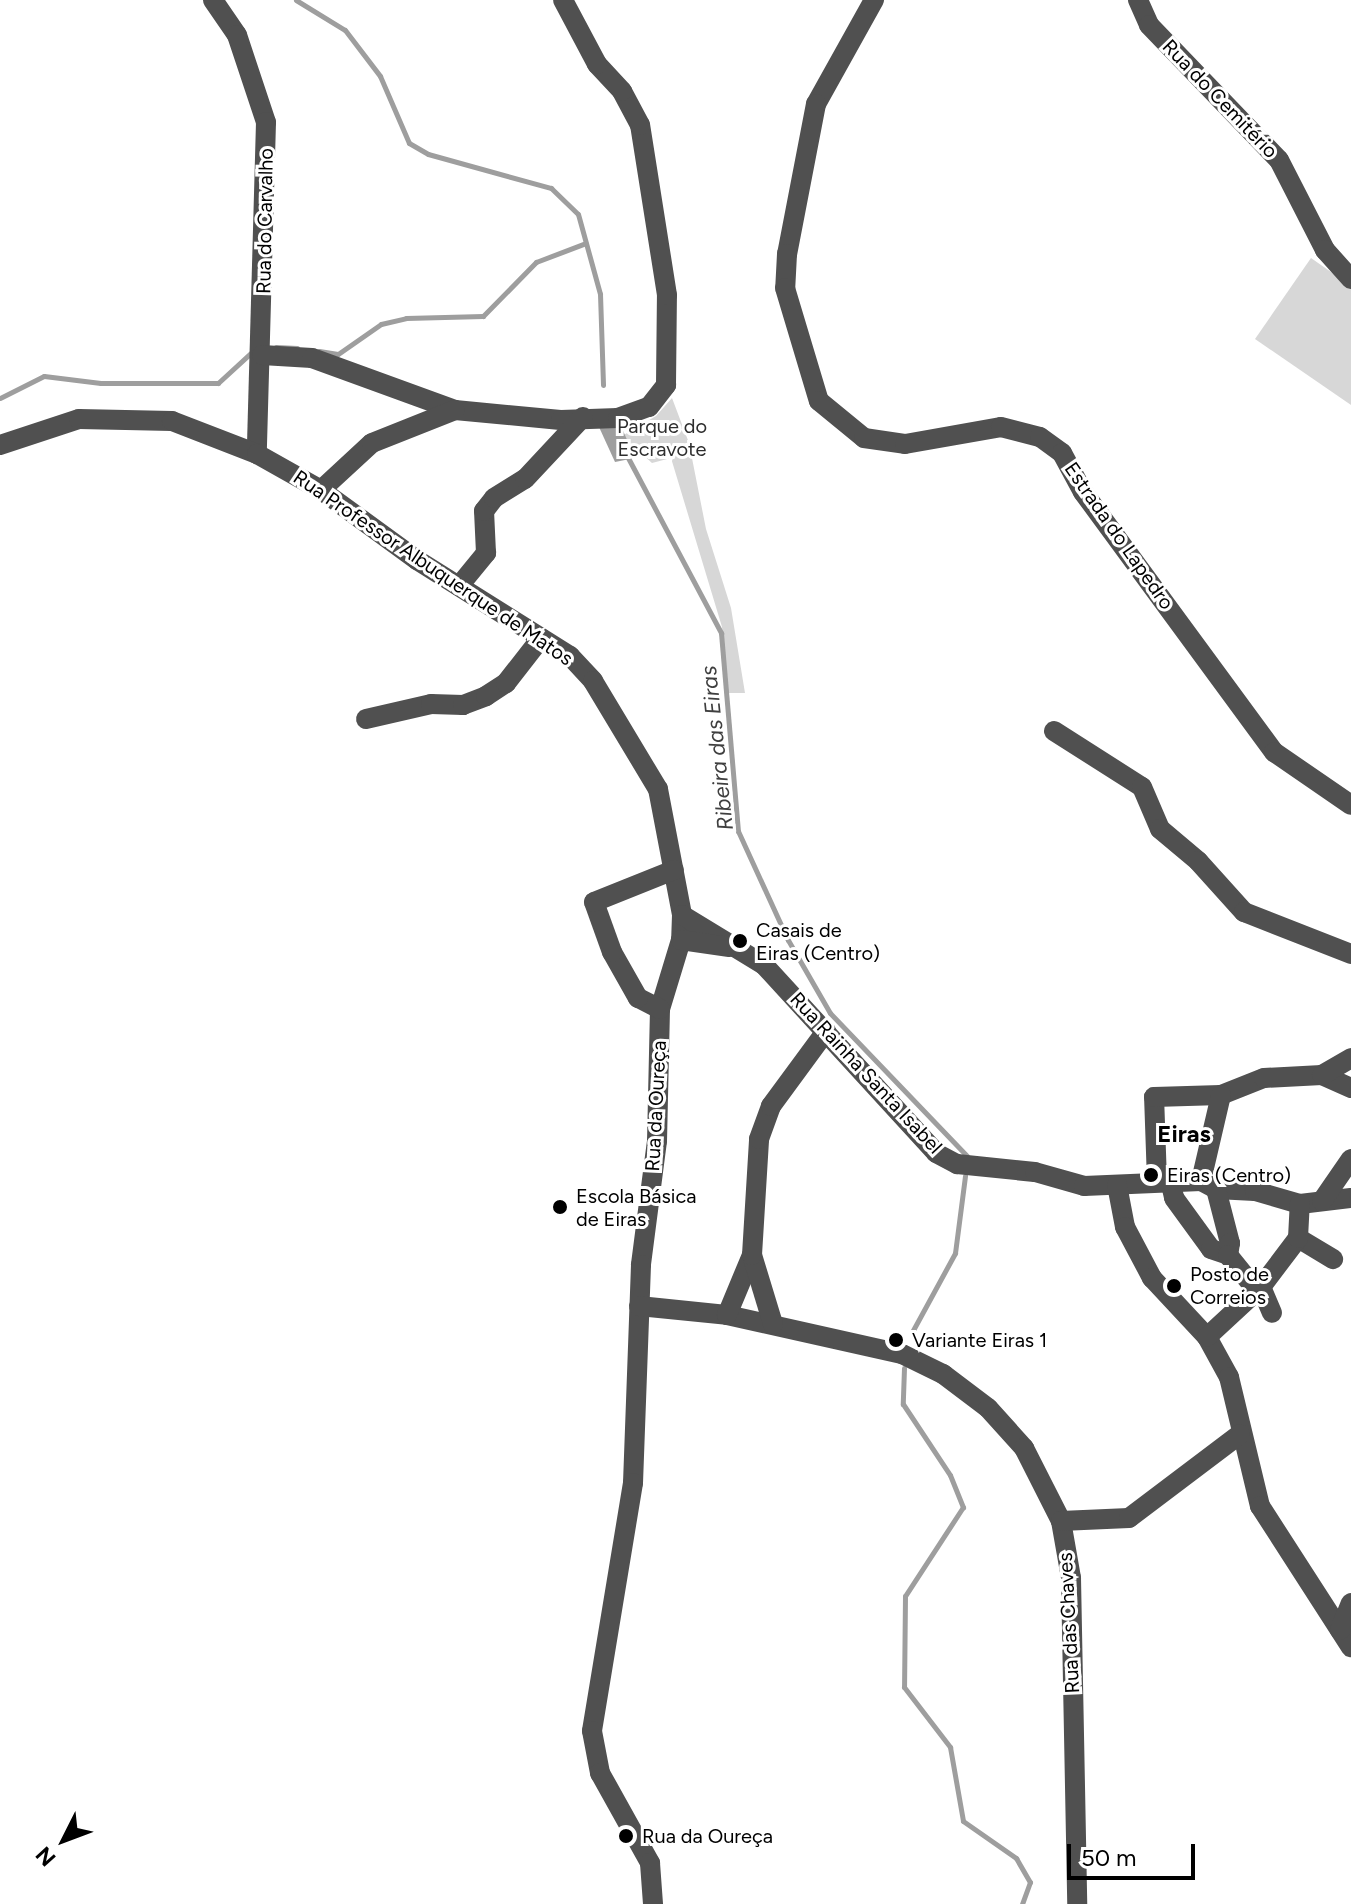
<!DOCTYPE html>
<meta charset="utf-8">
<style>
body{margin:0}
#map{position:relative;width:1351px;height:1904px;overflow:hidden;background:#fff;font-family:Figtree,sans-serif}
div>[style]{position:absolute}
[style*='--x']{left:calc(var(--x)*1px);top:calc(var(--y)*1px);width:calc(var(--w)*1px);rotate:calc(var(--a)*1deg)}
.green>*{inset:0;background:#d7d7d7}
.water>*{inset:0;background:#9e9e9e}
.stream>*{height:5px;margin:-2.5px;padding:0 2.5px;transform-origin:2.5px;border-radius:2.5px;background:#9e9e9e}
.minor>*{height:20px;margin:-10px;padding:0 10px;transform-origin:10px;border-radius:10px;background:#505050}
.dots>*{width:22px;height:22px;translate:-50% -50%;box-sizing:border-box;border:4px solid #fff;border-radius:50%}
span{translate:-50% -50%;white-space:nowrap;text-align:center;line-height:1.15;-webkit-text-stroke:6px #fff;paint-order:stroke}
.street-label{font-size:20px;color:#000}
.park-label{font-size:20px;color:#2e2e2e}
.poi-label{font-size:20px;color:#000}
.left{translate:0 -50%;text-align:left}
.water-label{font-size:22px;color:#3f3f3f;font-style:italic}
.quarter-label{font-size:24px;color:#000;font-weight:700}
.north{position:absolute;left:24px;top:1800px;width:80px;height:80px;-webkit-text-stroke:6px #fff;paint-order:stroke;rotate:228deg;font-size:22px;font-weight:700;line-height:32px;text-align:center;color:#000}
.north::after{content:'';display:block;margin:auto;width:28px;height:36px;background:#000;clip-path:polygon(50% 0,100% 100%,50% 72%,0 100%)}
.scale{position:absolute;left:1067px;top:1844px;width:128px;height:36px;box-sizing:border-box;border:4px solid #000;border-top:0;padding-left:10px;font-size:24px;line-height:28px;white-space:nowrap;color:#000;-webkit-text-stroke:6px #fff;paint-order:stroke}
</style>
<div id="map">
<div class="green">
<i style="clip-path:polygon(1311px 258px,1351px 286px,1351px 405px,1255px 339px)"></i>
<i style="clip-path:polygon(672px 398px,689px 443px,706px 529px,731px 608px,745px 693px,728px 693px,722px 627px,671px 458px,652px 463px,622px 436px,656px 416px)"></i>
</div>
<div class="water">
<i style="clip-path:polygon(621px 426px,635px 458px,615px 462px,599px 427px)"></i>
</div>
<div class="stream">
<i style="--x:296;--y:0;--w:57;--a:31.5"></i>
<i style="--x:345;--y:30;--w:58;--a:52.7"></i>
<i style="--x:380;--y:76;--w:73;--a:66.6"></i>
<i style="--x:409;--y:143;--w:22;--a:30"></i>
<i style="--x:428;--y:154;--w:128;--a:15.5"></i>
<i style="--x:551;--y:188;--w:37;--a:44"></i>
<i style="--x:578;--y:214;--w:83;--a:74.6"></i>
<i style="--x:600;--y:294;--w:91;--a:88.1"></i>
<i style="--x:276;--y:347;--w:21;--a:3"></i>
<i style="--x:319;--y:351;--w:19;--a:9"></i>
<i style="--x:338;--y:354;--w:52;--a:-34.9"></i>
<i style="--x:381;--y:324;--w:26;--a:-13"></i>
<i style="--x:406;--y:318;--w:77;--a:-1.5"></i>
<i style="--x:483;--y:316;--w:76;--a:-45.5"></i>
<i style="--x:536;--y:262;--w:53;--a:-20.8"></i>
<i style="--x:0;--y:398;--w:49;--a:-26.6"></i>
<i style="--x:44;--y:376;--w:57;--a:7"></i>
<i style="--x:101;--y:383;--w:117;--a:0"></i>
<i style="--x:218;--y:383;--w:49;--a:-42.5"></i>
<i style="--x:626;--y:454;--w:203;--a:62"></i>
<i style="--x:721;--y:633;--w:199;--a:85.1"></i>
<i style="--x:738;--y:831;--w:120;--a:65.4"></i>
<i style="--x:788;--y:940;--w:84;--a:60.1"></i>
<i style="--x:830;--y:1013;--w:198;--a:46.2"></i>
<i style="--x:912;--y:1332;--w:90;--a:-61.4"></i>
<i style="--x:955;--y:1253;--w:78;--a:-82.6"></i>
<i style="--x:904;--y:1368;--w:36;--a:92"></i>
<i style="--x:903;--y:1404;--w:85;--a:56.5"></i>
<i style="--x:950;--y:1475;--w:35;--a:68"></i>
<i style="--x:963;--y:1507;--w:106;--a:123.1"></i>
<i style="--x:905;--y:1596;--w:91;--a:90.6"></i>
<i style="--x:904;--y:1687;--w:76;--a:52.5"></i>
<i style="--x:950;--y:1747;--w:75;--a:80"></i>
<i style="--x:963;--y:1821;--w:65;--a:34.9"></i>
<i style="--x:1016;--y:1858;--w:28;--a:60"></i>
<i style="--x:1030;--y:1882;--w:23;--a:110"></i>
</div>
<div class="minor">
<i style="--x:213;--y:0;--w:42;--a:55.6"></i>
<i style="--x:237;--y:35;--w:92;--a:71.6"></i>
<i style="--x:266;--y:122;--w:332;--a:91.6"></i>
<i style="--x:874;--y:0;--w:119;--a:119.1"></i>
<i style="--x:816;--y:104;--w:153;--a:100.9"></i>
<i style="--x:787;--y:254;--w:34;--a:93"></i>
<i style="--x:785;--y:288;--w:118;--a:73.3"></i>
<i style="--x:819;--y:401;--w:58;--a:39.4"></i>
<i style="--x:864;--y:438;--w:41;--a:8.3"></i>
<i style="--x:905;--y:444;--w:97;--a:-10"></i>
<i style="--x:1001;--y:427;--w:40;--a:14.4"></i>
<i style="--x:1040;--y:437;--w:27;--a:36"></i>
<i style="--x:1062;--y:453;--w:44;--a:61.7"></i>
<i style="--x:1083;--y:492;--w:323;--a:53.7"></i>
<i style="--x:1274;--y:752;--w:93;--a:34.5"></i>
<i style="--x:1138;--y:0;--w:27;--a:66"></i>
<i style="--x:1149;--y:25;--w:187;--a:46.1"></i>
<i style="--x:1279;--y:160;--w:101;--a:62.9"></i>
<i style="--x:1325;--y:250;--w:39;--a:48"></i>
<i style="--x:262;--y:355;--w:50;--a:3.4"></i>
<i style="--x:312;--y:358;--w:152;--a:20"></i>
<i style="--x:455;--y:410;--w:106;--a:5.4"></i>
<i style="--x:561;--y:420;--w:57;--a:-2"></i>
<i style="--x:618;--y:418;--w:33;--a:-20"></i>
<i style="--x:649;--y:407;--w:28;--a:-52"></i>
<i style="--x:666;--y:385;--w:90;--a:-89.4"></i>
<i style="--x:667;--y:295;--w:172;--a:-99"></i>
<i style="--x:640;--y:125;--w:38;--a:-118"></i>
<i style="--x:622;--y:91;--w:37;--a:-133"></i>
<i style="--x:597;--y:64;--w:72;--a:-118"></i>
<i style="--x:0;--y:445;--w:83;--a:-18.2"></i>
<i style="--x:79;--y:419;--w:93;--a:1.2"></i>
<i style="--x:172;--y:421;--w:91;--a:21.2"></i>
<i style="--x:257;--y:454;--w:73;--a:29.4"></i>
<i style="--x:321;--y:490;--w:119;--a:36.1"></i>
<i style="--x:417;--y:560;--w:181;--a:32.1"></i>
<i style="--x:570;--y:656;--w:34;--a:47"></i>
<i style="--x:593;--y:681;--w:126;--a:59"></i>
<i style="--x:658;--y:789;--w:128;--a:79.2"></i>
<i style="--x:682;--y:915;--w:25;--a:92"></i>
<i style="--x:681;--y:940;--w:72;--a:106.9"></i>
<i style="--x:660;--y:1009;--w:132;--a:91.3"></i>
<i style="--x:657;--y:1141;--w:125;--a:97.4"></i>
<i style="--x:641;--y:1265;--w:218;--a:92.1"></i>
<i style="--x:633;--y:1483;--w:251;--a:99.4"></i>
<i style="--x:592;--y:1731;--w:43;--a:79.2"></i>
<i style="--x:600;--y:1773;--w:103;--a:60.9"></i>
<i style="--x:650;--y:1863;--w:41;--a:85.8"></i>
<i style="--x:321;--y:490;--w:69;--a:-42.7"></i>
<i style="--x:372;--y:443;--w:89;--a:-21.7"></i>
<i style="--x:459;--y:586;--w:43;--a:-50.7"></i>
<i style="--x:486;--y:553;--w:42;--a:-92.7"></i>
<i style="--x:484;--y:511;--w:16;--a:-52"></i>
<i style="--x:494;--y:498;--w:36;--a:-32"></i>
<i style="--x:525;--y:479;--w:85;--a:-46.9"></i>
<i style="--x:366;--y:719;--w:67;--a:-13"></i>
<i style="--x:431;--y:704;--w:32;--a:2"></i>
<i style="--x:463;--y:705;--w:25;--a:-21"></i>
<i style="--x:486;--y:696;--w:24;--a:-33"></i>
<i style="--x:506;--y:683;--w:57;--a:-52.1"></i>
<i style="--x:1054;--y:731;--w:104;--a:32.5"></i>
<i style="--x:1142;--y:787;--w:46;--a:66.8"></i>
<i style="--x:1160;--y:829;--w:50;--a:40.1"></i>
<i style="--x:1198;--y:861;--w:69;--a:48"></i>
<i style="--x:1244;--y:912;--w:115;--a:21.4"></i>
<i style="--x:682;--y:915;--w:96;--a:31.4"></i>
<i style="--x:764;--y:965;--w:255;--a:47.5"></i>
<i style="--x:936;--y:1153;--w:24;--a:28"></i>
<i style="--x:957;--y:1164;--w:78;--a:5.9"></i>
<i style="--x:1035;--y:1172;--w:51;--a:15.9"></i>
<i style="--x:1084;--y:1186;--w:117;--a:-2.4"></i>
<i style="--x:1201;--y:1181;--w:17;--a:28"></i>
<i style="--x:1216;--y:1189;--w:39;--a:3"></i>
<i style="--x:1255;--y:1191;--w:47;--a:16.1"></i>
<i style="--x:1300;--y:1204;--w:51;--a:-6.7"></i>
<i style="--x:681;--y:940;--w:49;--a:8.3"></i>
<i style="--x:660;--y:1009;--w:25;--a:-153"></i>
<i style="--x:638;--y:998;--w:53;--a:-119.5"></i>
<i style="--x:612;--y:952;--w:53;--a:-109.8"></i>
<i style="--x:594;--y:902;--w:86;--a:-21.8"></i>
<i style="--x:1322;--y:1075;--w:32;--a:24"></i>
<i style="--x:1221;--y:1095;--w:46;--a:-21.6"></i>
<i style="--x:1264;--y:1078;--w:58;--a:-3"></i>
<i style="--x:1322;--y:1075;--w:34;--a:-30"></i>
<i style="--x:1170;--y:1180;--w:18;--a:77"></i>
<i style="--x:1174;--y:1198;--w:63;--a:54"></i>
<i style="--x:1211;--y:1249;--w:18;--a:19"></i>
<i style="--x:1157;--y:1181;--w:84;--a:-92"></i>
<i style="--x:1154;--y:1097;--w:67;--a:-1.7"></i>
<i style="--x:1221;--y:1095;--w:88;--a:103.1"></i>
<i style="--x:1117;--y:1185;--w:43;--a:79.2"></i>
<i style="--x:1125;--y:1227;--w:58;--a:62.1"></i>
<i style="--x:1152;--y:1278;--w:81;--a:47"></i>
<i style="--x:1207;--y:1337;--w:46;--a:61.2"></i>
<i style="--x:1229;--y:1377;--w:133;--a:76.5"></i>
<i style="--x:1260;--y:1506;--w:168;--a:57.2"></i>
<i style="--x:1216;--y:1189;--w:56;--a:75.5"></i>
<i style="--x:1230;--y:1243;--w:12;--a:99"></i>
<i style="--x:1228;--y:1255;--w:46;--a:51.1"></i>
<i style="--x:1322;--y:1201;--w:51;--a:-55.4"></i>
<i style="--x:1298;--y:1238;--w:41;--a:31"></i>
<i style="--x:1261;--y:1287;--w:28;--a:67"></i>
<i style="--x:639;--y:1306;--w:88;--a:5.8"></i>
<i style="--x:727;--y:1315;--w:179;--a:12.6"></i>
<i style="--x:902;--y:1354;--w:46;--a:26"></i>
<i style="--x:943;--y:1374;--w:56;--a:37.1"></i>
<i style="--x:988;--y:1408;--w:54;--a:48"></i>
<i style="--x:1024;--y:1448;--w:82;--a:63.1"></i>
<i style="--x:1061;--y:1521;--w:58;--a:80"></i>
<i style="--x:1071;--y:1578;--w:326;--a:88.9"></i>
<i style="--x:727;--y:1315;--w:65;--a:-67.4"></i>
<i style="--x:773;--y:1324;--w:72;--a:-106.9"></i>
<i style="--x:752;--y:1255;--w:116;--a:-86.5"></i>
<i style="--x:759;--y:1139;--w:35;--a:-70"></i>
<i style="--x:771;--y:1106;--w:93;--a:-53.7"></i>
<i style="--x:1207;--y:1337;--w:74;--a:-42.8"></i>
<i style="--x:1261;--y:1287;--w:61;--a:-52.9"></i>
<i style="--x:1298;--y:1238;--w:34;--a:-87"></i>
<i style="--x:1061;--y:1521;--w:68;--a:-2.5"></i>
<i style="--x:1129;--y:1518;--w:139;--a:-37.1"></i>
<i style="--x:1340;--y:1630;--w:29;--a:-68"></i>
</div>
<div class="dots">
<i style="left:740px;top:941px;background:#000"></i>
<i style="left:1151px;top:1175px;background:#000"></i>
<i style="left:560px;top:1207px;background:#000"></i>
<i style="left:1174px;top:1286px;background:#000"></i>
<i style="left:896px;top:1340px;background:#000"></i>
<i style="left:626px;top:1836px;background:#000"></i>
</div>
<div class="street-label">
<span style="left:1220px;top:99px;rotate:46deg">Rua do Cemitério</span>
<span style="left:265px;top:221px;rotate:-89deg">Rua do Carvalho</span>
<span style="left:1119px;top:536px;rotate:55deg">Estrada do Lapedro</span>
<span style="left:433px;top:568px;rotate:34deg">Rua Professor Albuquerque de Matos</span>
<span style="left:866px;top:1073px;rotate:47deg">Rua Rainha Santa Isabel</span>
<span style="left:656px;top:1106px;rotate:-87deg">Rua da Oureça</span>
<span style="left:1069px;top:1623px;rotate:-93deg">Rua das Chaves</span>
</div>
<div class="park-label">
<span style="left:662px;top:438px">Parque do<br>Escravote</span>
</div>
<div class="poi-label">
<span class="left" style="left:756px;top:942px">Casais de<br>Eiras (Centro)</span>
<span class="left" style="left:1167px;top:1175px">Eiras (Centro)</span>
<span class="left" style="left:576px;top:1208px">Escola Básica<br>de Eiras</span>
<span class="left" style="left:1190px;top:1286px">Posto de<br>Correios</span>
<span class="left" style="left:912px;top:1340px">Variante Eiras 1</span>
<span class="left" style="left:642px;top:1836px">Rua da Oureça</span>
</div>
<div class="water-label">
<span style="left:717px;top:748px;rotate:-96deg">Ribeira das Eiras</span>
</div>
<div class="quarter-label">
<span style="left:1184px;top:1134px">Eiras</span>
</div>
<div class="north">N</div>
<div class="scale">50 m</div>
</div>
